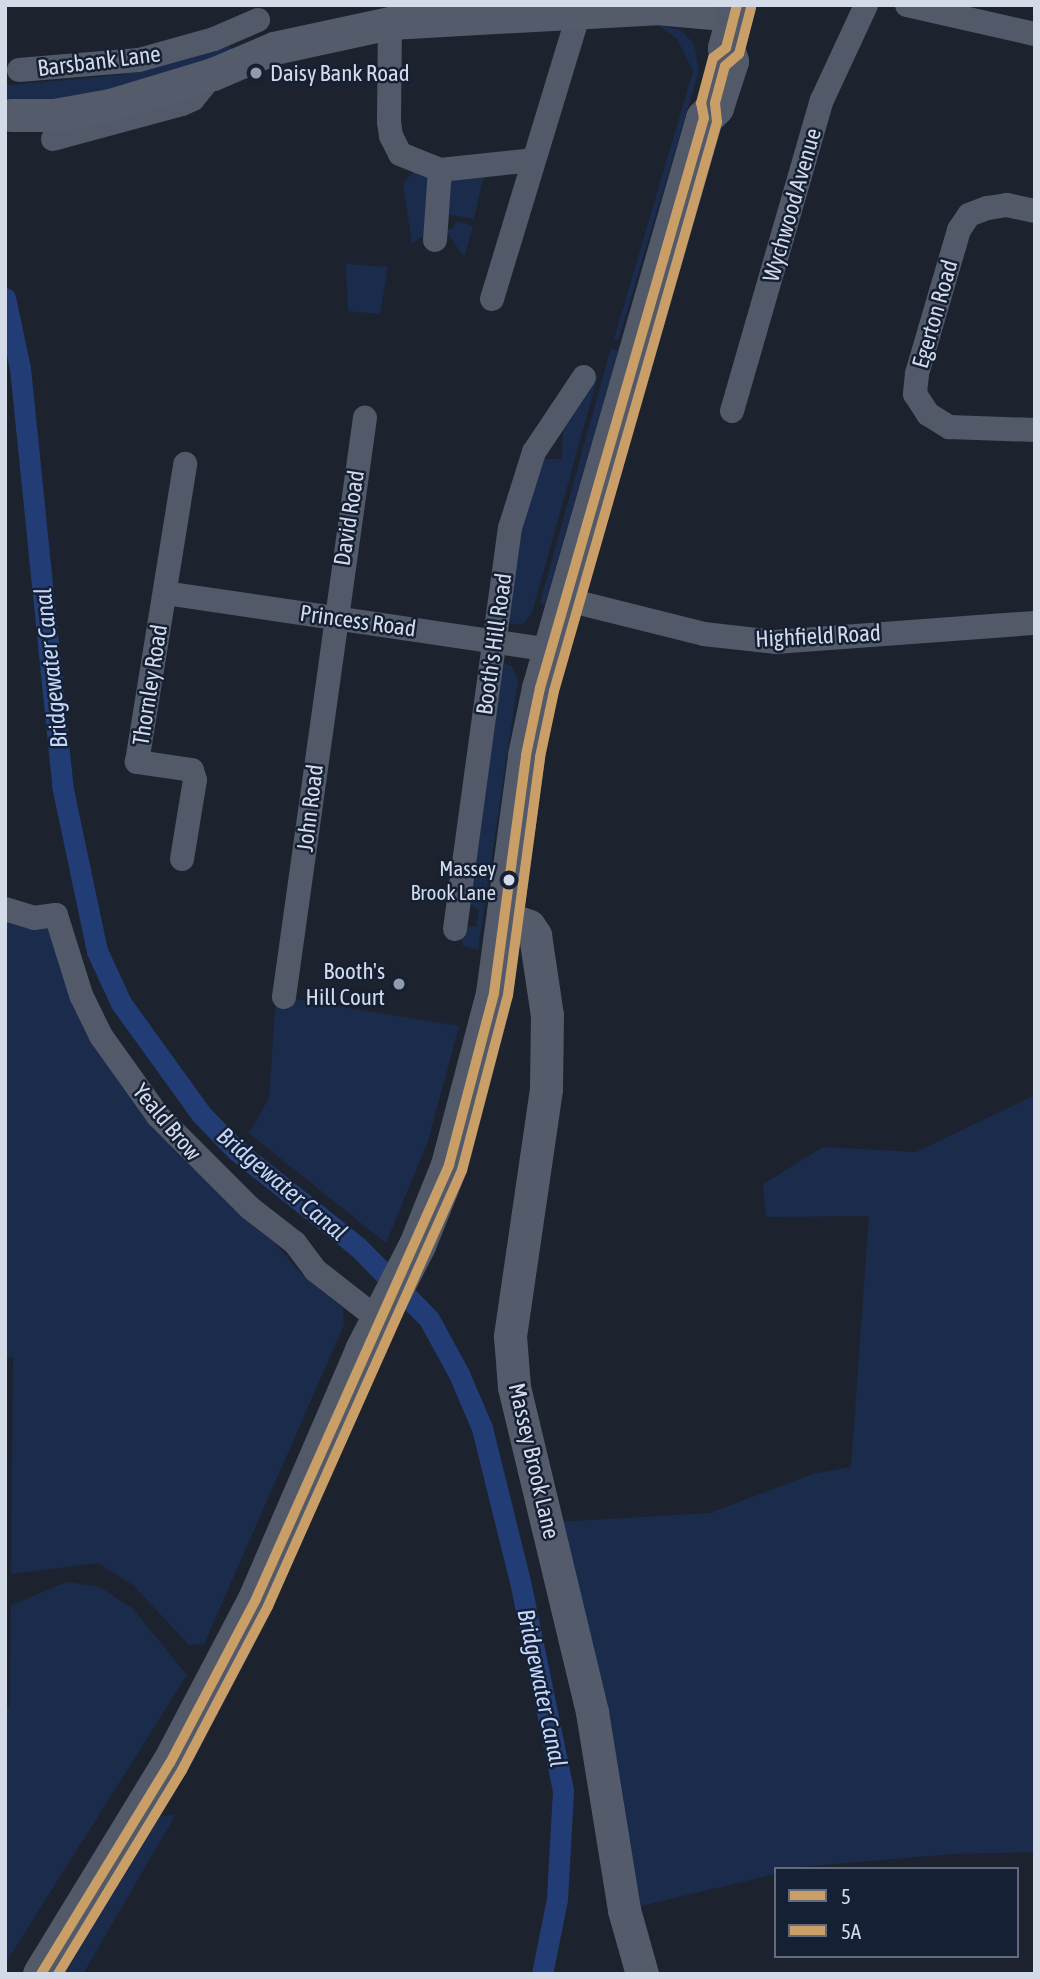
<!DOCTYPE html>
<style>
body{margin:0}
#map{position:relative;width:1040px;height:1979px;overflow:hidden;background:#1d232e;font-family:"Asap Condensed",sans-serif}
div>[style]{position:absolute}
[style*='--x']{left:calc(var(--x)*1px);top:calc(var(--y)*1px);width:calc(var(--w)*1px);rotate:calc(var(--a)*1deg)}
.green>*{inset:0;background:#1a2b4c}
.canal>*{height:21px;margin:-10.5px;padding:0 10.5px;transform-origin:10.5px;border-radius:10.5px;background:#223d76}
.street>*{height:24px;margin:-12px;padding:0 12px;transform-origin:12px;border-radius:12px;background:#525968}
.secondary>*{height:33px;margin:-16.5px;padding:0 16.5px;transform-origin:16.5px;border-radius:16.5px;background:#545c6c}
.primary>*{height:37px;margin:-18.5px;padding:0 18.5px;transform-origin:18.5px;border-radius:18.5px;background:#525a6a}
.bus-1>*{height:10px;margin:-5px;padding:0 5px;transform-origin:5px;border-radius:5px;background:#ca9e67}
.bus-2>*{height:10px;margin:-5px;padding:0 5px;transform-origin:5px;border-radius:5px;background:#ca9e67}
.dots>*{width:19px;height:19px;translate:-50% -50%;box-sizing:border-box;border:4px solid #162035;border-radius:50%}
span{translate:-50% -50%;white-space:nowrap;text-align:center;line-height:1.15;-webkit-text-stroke:5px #162035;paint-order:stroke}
.bus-label{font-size:21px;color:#d3dbe9}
.right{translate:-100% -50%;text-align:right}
.street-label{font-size:23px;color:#d3dbe9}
.poi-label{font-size:23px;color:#d3dbe9}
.left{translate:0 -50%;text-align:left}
.water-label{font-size:24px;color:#c2d6fb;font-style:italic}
.frame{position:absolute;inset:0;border:7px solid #d3dbe9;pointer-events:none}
.legend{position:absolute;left:774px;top:1867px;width:245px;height:91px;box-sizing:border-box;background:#162035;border:2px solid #626b7d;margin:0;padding:9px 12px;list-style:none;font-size:21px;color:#d3dbe9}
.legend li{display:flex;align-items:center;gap:14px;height:35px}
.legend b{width:35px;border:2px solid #626b7d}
</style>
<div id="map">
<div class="green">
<i style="clip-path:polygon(658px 25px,681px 30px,694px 44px,699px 71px,618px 341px,614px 339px,693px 71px,677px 39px)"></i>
<i style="clip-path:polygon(228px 46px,239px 51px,73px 100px,5px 104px,5px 81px,9px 85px,120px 75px)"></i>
<i style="clip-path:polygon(414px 171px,430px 175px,426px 233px,412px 244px,403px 184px)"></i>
<i style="clip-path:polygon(484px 174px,474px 219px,449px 215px,449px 182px,457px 175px)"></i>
<i style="clip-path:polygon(457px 221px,473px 226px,464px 257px,445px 229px,452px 229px)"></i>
<i style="clip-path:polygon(346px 264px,388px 267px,380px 314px,348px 311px)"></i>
<i style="clip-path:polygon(611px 348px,618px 351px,545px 605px,540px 603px)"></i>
<i style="clip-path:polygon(599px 372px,532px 613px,522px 625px,506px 623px,525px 504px,544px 459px,562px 459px,563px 429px)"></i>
<i style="clip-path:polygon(499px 662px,512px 666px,518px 681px,478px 950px,463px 946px,461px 939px,468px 927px,476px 927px,479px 910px,470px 904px)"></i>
<i style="clip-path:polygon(5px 919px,47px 927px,85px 1029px,304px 1276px,343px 1308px,344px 1325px,204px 1644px,189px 1645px,134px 1586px,98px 1563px,11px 1574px,13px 1357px,5px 1357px)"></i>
<i style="clip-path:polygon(276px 996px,459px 1026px,428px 1141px,386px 1243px,249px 1133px,269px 1098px)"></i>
<i style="clip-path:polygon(1035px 1095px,1035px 1852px,953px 1854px,776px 1869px,776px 1874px,624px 1910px,556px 1522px,710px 1513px,813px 1474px,851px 1467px,869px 1216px,766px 1217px,763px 1184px,823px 1147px,916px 1152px)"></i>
<i style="clip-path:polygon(67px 1582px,100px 1587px,132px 1608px,187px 1675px,5px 1964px,5px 1707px,10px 1707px,11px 1605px)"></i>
<i style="clip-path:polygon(176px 1814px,83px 1974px,63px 1974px,157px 1817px)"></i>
</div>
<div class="canal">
<i style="--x:5;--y:298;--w:72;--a:77.9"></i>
<i style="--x:20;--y:368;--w:419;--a:84.2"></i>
<i style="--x:62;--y:785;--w:170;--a:78.1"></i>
<i style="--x:97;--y:951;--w:57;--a:65.2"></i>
<i style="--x:121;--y:1003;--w:137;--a:54.2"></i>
<i style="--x:201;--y:1114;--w:50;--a:45.8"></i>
<i style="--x:236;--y:1150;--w:156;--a:38.5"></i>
<i style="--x:358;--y:1247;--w:101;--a:45.4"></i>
<i style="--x:429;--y:1319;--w:63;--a:61.4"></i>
<i style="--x:459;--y:1374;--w:59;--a:66.9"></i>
<i style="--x:482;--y:1428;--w:158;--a:76.1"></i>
<i style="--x:520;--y:1581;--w:214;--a:78.4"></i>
<i style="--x:563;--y:1791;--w:108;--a:93.2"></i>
<i style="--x:557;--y:1899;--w:76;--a:101.3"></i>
</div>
<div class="street">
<i style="--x:907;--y:5;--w:131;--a:12.8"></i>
<i style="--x:390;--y:23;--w:99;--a:90.6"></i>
<i style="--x:389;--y:122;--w:14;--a:82"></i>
<i style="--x:391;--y:136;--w:20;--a:63"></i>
<i style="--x:400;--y:154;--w:43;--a:21.8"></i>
<i style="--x:440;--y:170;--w:94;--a:-6.1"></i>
<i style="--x:19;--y:70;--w:120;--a:-4.8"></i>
<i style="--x:139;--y:60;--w:78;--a:-15.6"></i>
<i style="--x:214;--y:39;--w:48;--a:-23.4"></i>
<i style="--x:53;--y:139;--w:134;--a:-15.2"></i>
<i style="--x:182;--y:104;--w:12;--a:-24"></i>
<i style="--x:193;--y:99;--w:32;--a:-51"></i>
<i style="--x:1035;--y:211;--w:29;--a:-168"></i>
<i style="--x:1007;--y:205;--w:20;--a:171"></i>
<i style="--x:987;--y:208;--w:19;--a:159"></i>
<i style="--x:969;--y:215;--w:18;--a:124"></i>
<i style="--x:959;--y:230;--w:150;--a:106.3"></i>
<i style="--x:917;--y:374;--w:20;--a:96"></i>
<i style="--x:915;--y:394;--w:24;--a:57"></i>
<i style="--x:928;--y:414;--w:25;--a:32"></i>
<i style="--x:949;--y:427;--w:86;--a:2"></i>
<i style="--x:435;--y:240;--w:70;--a:-85.9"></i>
<i style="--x:492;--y:299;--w:300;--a:-73.1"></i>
<i style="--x:732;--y:411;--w:324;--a:-73.9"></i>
<i style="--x:822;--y:100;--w:105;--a:-65.1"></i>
<i style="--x:165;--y:593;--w:389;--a:8.4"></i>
<i style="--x:564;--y:599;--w:144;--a:14"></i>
<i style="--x:704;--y:634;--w:71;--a:6.4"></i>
<i style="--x:775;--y:642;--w:261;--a:-4.2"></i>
<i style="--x:182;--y:859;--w:80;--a:-80.7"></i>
<i style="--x:195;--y:780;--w:10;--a:-107"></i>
<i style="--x:192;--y:770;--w:56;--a:-171.7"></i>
<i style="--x:137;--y:762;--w:302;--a:-80.8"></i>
<i style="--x:5;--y:909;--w:30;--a:17"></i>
<i style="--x:34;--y:918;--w:22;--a:-8"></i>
<i style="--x:56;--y:915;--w:84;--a:72.6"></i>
<i style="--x:81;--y:995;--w:46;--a:64"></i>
<i style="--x:101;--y:1036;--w:98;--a:54.5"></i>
<i style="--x:158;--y:1116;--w:130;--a:45"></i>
<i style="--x:250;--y:1208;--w:57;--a:37.9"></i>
<i style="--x:295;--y:1243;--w:34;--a:53"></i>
<i style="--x:315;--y:1270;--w:80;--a:37.9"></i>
<i style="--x:455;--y:929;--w:405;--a:-82.2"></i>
<i style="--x:510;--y:528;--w:80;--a:-72.5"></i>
<i style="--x:534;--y:452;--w:90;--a:-56.3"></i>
<i style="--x:284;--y:997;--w:585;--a:-82.04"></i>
</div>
<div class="secondary">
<i style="--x:11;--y:115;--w:43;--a:0"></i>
<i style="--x:54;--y:115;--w:57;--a:-10.1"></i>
<i style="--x:110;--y:105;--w:108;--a:-16.8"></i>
<i style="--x:213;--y:74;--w:66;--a:-23.1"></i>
<i style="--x:274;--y:48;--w:119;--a:-12.2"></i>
<i style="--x:390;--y:23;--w:266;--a:-3.2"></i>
<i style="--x:656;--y:8;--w:79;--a:5.1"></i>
<i style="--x:507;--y:918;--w:23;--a:20"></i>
<i style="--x:529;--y:926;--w:11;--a:56"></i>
<i style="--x:535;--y:935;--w:81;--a:81.5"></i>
<i style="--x:547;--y:1015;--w:74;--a:90.8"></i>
<i style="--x:546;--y:1089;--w:250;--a:98.3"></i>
<i style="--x:510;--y:1336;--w:51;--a:85.5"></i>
<i style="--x:514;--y:1387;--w:334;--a:76.5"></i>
<i style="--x:592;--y:1712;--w:201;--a:80.8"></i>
<i style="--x:624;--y:1910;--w:66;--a:74.3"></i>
</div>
<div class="primary">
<i style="--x:41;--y:1974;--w:247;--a:-58.6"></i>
<i style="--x:170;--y:1763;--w:185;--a:-62.3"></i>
<i style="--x:256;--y:1599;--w:271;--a:-66.7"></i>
<i style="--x:363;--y:1350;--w:118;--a:-62.8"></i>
<i style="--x:417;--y:1245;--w:86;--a:-68.2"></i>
<i style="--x:449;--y:1165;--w:178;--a:-75.3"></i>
<i style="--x:494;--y:993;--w:240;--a:-82.3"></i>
<i style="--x:526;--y:755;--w:68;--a:-78.2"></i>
<i style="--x:540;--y:688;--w:593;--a:-73.95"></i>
<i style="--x:704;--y:118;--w:16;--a:-45"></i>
<i style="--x:715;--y:107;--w:48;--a:-71.9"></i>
<i style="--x:730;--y:61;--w:14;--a:-107"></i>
<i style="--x:726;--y:48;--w:44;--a:-75.7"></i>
</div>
<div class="bus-1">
<i style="--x:41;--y:1974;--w:247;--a:-58.6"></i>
<i style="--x:170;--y:1763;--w:185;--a:-62.3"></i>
<i style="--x:256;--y:1599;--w:475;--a:-66"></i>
<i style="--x:449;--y:1165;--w:178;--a:-75.3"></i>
<i style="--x:494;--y:993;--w:240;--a:-82.3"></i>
<i style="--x:526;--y:755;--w:68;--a:-78.2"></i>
<i style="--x:540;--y:688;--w:593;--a:-73.95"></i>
<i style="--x:704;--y:118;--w:15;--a:-101"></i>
<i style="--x:701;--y:103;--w:47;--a:-75.1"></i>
<i style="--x:713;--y:58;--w:16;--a:-38"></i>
<i style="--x:726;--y:48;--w:44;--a:-75.7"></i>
</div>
<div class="bus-2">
<i style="--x:58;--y:1974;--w:239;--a:-58.7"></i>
<i style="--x:182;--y:1770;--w:185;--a:-62.3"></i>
<i style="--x:268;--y:1606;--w:477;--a:-66"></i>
<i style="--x:462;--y:1170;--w:181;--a:-75.3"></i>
<i style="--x:508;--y:995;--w:240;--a:-82.3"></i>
<i style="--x:540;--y:757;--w:67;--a:-78"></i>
<i style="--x:554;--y:691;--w:592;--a:-74.01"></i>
<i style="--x:717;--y:122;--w:19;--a:-96"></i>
<i style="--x:715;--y:103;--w:38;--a:-75"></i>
<i style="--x:725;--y:66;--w:18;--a:-41"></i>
<i style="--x:739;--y:54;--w:48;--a:-75.4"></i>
</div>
<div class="dots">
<i style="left:256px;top:73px;background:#939ba8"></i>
<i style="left:509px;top:880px;background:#d3dbe9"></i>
<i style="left:399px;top:984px;background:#939ba8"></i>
</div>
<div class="bus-label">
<span class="right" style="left:496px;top:880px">Massey<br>Brook Lane</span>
</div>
<div class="street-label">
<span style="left:99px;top:61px;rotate:-7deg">Barsbank Lane</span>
<span style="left:792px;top:205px;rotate:-74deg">Wychwood Avenue</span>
<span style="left:935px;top:314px;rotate:-74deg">Egerton Road</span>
<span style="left:349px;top:518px;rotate:-81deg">David Road</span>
<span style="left:358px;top:621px;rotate:8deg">Princess Road</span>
<span style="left:818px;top:636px;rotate:-3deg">Highfield Road</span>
<span style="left:494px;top:644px;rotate:-82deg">Booth's Hill Road</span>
<span style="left:150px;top:685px;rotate:-81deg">Thornley Road</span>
<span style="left:310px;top:808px;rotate:-83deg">John Road</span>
<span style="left:167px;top:1122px;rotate:50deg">Yeald Brow</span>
<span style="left:534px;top:1461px;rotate:77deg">Massey Brook Lane</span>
</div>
<div class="poi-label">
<span class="left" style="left:270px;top:73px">Daisy Bank Road</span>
<span class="right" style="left:385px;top:984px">Booth's<br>Hill Court</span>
</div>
<div class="water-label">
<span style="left:51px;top:668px;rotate:-96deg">Bridgewater Canal</span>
<span style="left:282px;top:1184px;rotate:40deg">Bridgewater Canal</span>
<span style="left:542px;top:1688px;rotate:78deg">Bridgewater Canal</span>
</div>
<div class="frame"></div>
<ul class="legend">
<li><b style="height:9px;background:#ca9e67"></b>5</li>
<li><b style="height:9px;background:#ca9e67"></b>5A</li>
</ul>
</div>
